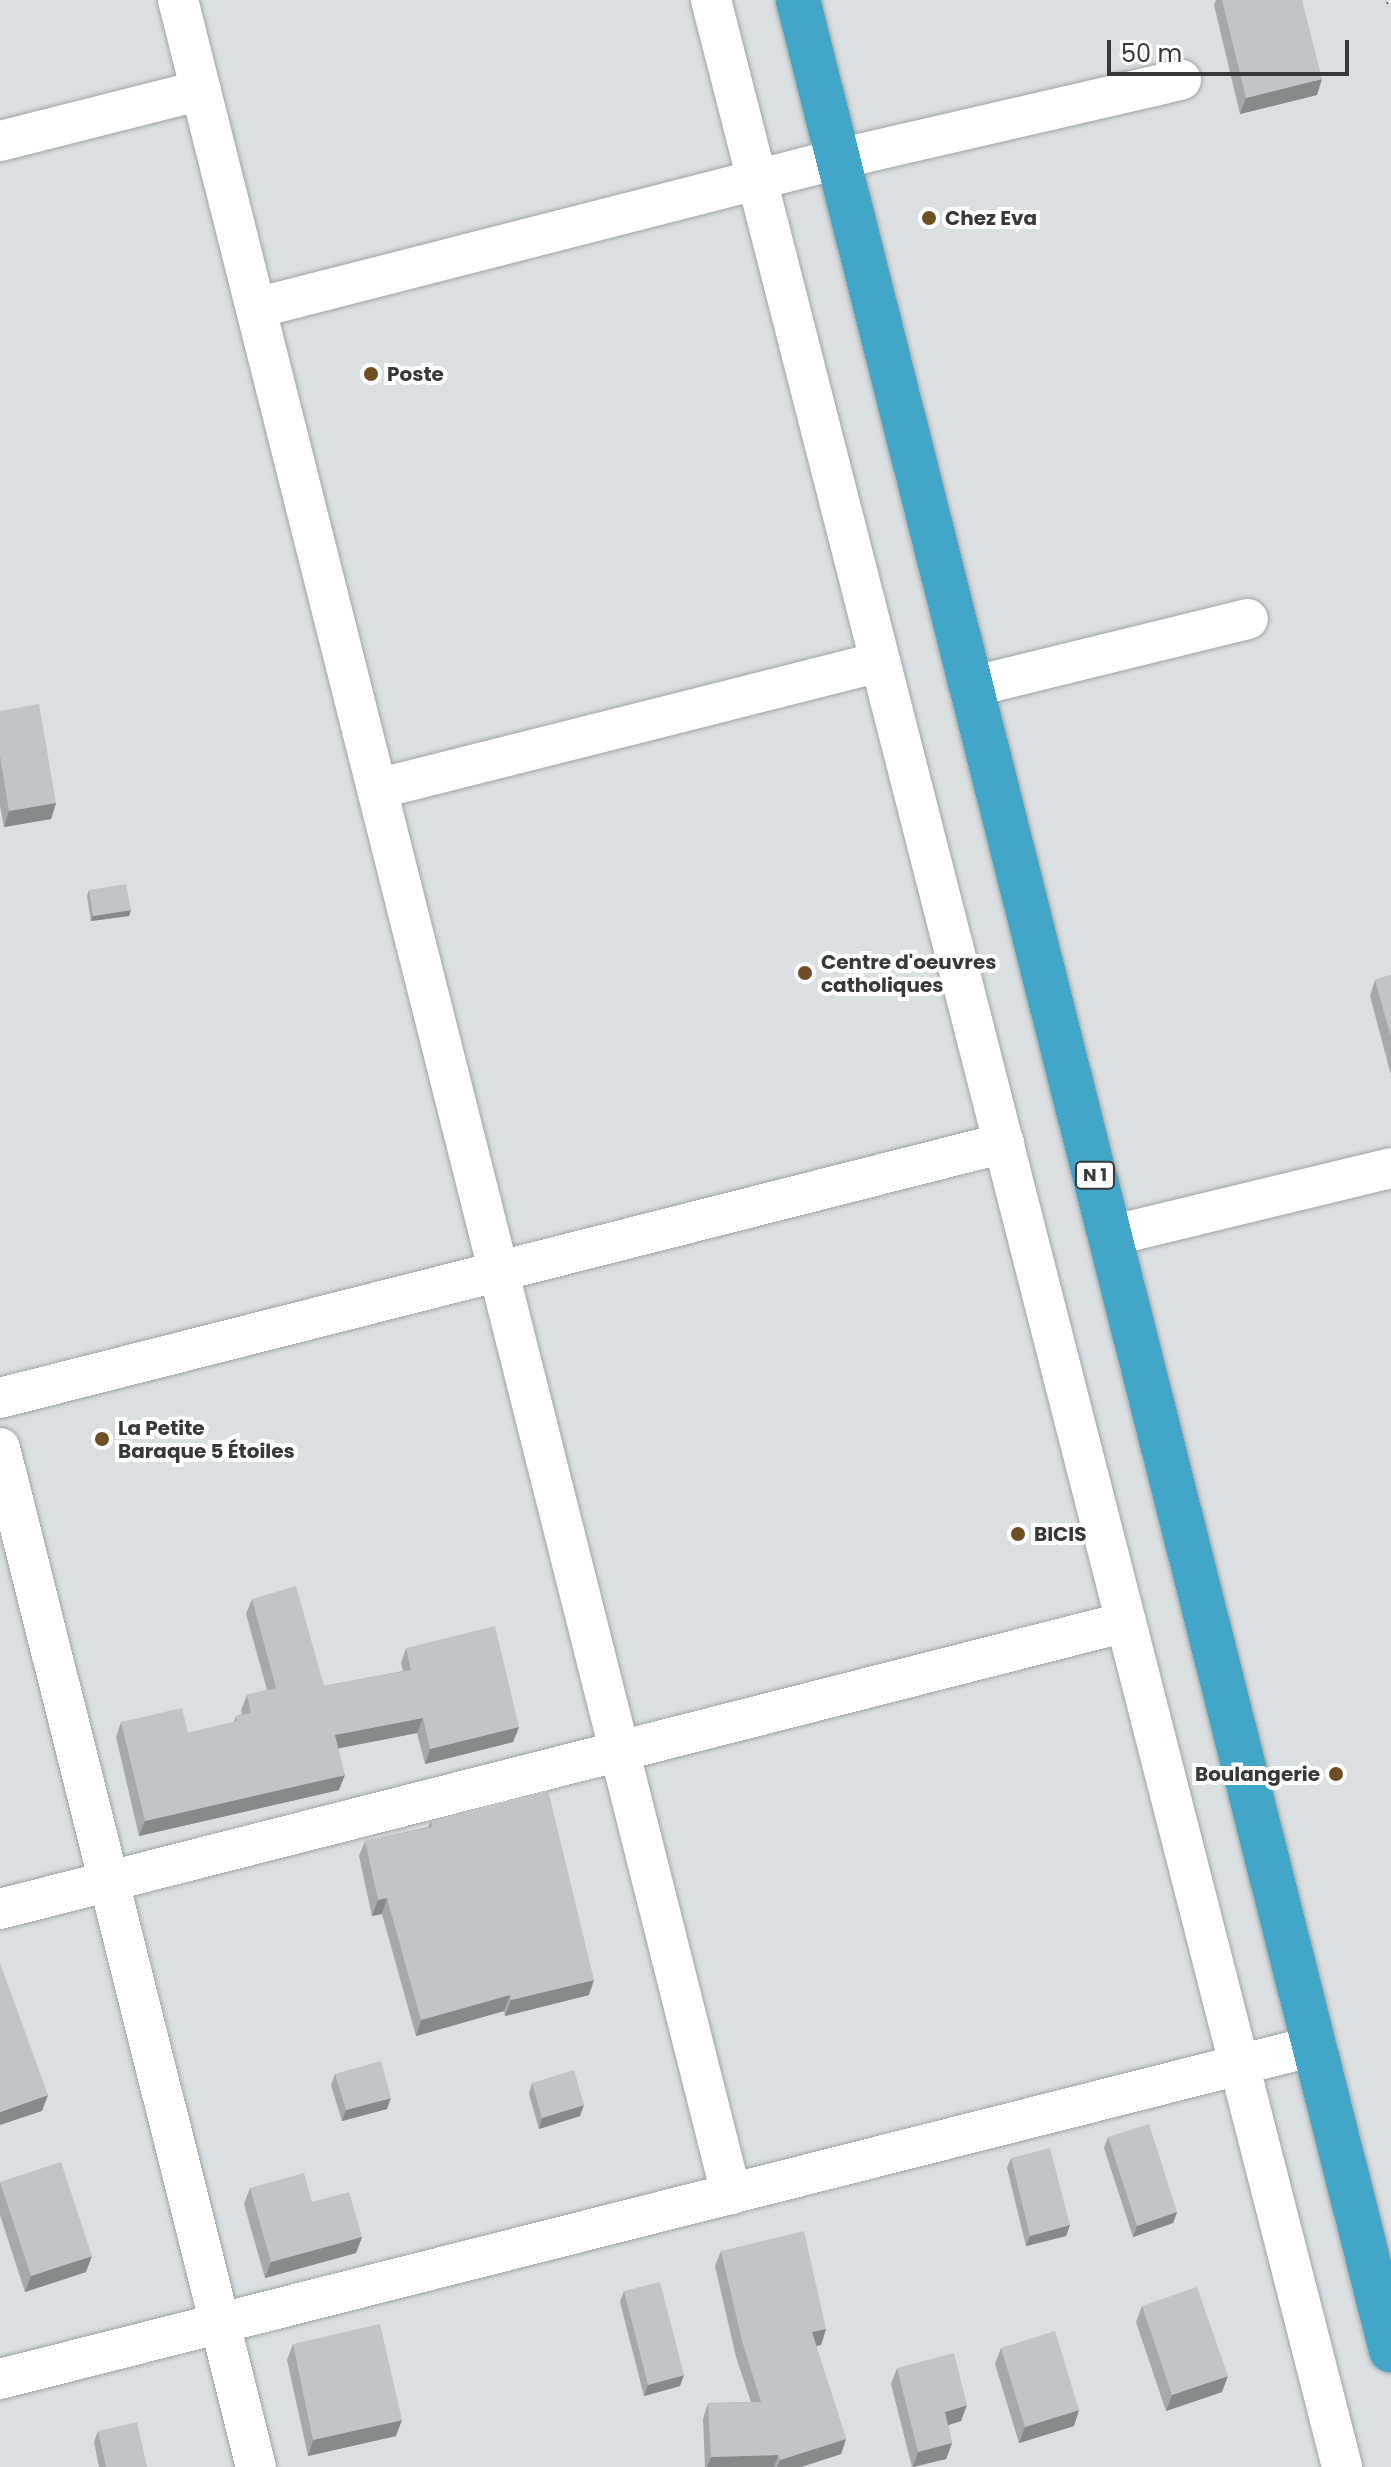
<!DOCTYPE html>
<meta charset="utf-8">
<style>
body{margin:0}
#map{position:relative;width:1391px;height:2467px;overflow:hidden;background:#dadfe1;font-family:Poppins,sans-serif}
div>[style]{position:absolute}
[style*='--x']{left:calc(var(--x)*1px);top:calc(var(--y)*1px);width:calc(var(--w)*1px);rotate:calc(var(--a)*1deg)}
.roads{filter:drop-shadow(0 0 2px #9fa4a6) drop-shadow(0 0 2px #9fa4a6)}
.minor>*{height:40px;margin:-20px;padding:0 20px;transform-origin:20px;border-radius:20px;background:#fff}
.highway>*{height:44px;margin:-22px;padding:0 22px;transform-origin:22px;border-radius:22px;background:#41a6c7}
.rail>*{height:9px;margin-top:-4.5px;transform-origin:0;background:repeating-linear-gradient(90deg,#fff 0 18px,#5d6061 0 36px);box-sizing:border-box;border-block:2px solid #5d6061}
.wall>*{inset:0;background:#a5a9ab}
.shaded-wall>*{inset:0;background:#868a8b}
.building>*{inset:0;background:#c0c5c7}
.dots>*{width:22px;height:22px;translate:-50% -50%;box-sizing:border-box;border:4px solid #fff;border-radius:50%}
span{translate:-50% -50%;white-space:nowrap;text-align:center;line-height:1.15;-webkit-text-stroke:8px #fff;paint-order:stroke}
.shield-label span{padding:2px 6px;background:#fff;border:2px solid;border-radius:6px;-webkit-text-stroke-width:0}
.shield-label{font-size:18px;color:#363839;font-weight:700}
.poi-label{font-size:20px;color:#363839;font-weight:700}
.left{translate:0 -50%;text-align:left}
.right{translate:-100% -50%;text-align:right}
.scale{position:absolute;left:1107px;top:40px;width:242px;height:36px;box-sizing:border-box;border:4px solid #363839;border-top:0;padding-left:10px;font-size:24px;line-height:28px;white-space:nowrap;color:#363839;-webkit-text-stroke:6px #fff;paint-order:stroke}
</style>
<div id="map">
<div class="roads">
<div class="minor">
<i style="--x:178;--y:0;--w:2263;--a:75.85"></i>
<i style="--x:711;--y:0;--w:2546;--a:75.65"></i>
<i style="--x:0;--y:141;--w:207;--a:-14.2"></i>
<i style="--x:256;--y:308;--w:601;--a:-14.36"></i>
<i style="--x:838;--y:159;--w:352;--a:-13"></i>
<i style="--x:971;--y:687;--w:285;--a:-13.8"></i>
<i style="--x:377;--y:789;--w:519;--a:-14.17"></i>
<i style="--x:1110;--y:1236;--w:289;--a:-13.6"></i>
<i style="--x:0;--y:1398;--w:1036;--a:-14.25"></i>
<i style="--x:0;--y:1448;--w:1051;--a:75.9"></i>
<i style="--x:0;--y:1909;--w:1162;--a:-14.3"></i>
<i style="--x:0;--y:2379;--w:1356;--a:-14.22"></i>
</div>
<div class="highway">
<i style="--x:798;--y:0;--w:2424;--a:75.84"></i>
</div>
</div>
<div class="rail">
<i style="--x:1390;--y:0;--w:2;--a:63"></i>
</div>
<div class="wall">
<i style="clip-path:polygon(1216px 0,1302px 0,1317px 95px,1240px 114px,1214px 5px)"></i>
<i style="clip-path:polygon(0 711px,56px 803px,51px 819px,4px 827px,0 806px)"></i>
<i style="clip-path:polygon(89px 890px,129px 916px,91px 921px,87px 896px)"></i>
<i style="clip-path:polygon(1391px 975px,1391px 1075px,1370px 996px,1375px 980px)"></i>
<i style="clip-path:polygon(252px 1599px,324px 1686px,403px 1671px,401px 1663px,406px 1648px,519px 1727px,513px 1742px,425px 1764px,417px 1733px,339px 1748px,339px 1790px,139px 1836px,116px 1737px,121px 1722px,188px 1733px,234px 1722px,236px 1716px,242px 1714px,241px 1710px,247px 1695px,267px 1690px,246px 1614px)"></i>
<i style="clip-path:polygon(431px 1821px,589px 1995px,505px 2016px,504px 2011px,416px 2036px,382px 1914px,372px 1916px,359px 1856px,365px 1841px,428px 1827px)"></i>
<i style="clip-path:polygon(335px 2074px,387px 2109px,342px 2121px,331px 2085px)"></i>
<i style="clip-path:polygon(532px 2083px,580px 2116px,539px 2129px,529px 2094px)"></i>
<i style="clip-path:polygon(1108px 2137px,1177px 2212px,1173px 2223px,1133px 2237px,1104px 2148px)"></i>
<i style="clip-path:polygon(1011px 2158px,1070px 2225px,1066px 2236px,1026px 2246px,1007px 2168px)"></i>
<i style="clip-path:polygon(0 2182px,86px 2272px,25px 2292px,0 2215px)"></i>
<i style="clip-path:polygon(250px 2188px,312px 2202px,362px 2237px,356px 2253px,265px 2278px,244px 2204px)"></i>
<i style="clip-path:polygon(721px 2251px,826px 2329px,821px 2345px,816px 2346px,846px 2439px,841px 2454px,801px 2467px,705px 2467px,703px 2419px,708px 2403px,751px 2402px,736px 2357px,715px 2266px)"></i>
<i style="clip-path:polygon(624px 2291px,680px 2386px,644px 2396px,620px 2302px)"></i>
<i style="clip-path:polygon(1142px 2306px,1222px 2392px,1166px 2411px,1136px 2322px)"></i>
<i style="clip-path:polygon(293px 2344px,396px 2436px,308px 2456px,287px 2360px)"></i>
<i style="clip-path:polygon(1001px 2348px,1074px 2426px,1019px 2443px,995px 2364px)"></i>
<i style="clip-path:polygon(897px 2368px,961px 2421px,948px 2425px,952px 2443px,946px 2459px,912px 2467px,891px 2384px)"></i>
<i style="clip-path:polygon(98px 2431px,147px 2467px,99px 2467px,94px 2442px)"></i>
</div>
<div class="shaded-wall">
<i style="clip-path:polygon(1322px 79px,1317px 95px,1240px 114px,1246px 98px)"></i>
<i style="clip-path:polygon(56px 803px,51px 819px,4px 827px,9px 811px)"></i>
<i style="clip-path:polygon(131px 910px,129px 916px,91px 921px,93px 916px)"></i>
<i style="clip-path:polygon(423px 1718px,417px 1733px,330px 1750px,335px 1735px)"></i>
<i style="clip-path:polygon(519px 1727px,513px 1742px,425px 1764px,430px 1749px)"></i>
<i style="clip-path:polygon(345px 1775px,339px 1790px,139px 1836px,145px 1821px)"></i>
<i style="clip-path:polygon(387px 1898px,382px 1914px,372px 1916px,378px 1900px)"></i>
<i style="clip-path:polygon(594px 1980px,589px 1995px,505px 2016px,511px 2000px)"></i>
<i style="clip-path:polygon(510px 1995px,504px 2011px,416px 2036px,421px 2020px)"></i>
<i style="clip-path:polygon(48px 2095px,42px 2111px,0 2125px,0 2112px)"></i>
<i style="clip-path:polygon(391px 2098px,387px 2109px,342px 2121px,346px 2110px)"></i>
<i style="clip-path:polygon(584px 2105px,580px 2116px,539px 2129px,542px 2118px)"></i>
<i style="clip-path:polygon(1177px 2212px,1173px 2223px,1133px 2237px,1137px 2226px)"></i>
<i style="clip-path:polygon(1070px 2225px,1066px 2236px,1026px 2246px,1030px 2236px)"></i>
<i style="clip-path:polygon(362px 2237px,356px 2253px,265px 2278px,271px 2262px)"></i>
<i style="clip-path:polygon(92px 2256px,86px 2272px,25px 2292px,31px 2276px)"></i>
<i style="clip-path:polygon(826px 2329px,821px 2345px,806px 2348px,812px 2332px)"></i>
<i style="clip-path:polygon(684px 2375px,680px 2386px,644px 2396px,648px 2385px)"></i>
<i style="clip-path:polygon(1228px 2376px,1222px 2392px,1166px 2411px,1172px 2395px)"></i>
<i style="clip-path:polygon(967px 2405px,961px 2421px,939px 2428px,945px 2412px)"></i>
<i style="clip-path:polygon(1079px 2410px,1074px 2426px,1019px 2443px,1025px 2427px)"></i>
<i style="clip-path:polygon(402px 2420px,396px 2436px,308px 2456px,313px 2440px)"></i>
<i style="clip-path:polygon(846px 2439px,841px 2454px,801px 2467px,777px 2467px,780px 2460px)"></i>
<i style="clip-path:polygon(952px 2443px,946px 2459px,913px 2467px,918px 2452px)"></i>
<i style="clip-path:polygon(778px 2455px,774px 2467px,707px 2467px,711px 2457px)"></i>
</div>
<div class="building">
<i style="clip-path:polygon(1222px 0,1302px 0,1322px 79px,1246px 98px)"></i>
<i style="clip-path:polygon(39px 704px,56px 803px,9px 811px,0 756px,0 711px)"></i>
<i style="clip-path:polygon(126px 884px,131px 910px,93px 916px,89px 890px)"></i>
<i style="clip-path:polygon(1391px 975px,1391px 1037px,1375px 980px)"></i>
<i style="clip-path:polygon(296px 1586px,324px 1686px,411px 1670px,406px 1648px,495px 1626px,519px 1727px,430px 1749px,423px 1718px,335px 1735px,345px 1775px,145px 1821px,121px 1722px,182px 1708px,188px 1733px,237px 1721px,236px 1716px,251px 1713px,247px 1695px,276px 1688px,252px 1599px)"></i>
<i style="clip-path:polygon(548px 1790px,594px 1980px,511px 2000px,510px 1995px,421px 2020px,387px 1898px,378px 1900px,365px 1841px,432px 1827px,431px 1821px)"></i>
<i style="clip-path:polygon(0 1963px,48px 2095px,0 2112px)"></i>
<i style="clip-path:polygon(381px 2061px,391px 2098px,346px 2110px,335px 2074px)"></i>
<i style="clip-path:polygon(574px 2070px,584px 2105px,542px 2118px,532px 2083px)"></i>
<i style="clip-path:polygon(1149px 2124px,1177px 2212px,1137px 2226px,1108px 2137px)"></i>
<i style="clip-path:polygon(1050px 2148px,1070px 2225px,1030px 2236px,1011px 2158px)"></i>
<i style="clip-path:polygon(61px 2162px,92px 2256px,31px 2276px,0 2182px)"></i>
<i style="clip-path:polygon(304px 2173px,312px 2202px,349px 2192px,362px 2237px,271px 2262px,250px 2188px)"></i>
<i style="clip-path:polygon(804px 2231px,826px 2329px,812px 2332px,846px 2439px,780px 2460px,778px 2455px,711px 2457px,708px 2403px,761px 2402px,742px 2341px,721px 2251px)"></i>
<i style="clip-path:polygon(660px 2282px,684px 2375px,648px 2385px,624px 2291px)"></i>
<i style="clip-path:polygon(1197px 2287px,1228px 2376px,1172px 2395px,1142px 2306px)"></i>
<i style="clip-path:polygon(380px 2324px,402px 2420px,313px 2440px,293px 2344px)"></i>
<i style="clip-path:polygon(1055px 2331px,1079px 2410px,1025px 2427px,1001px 2348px)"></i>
<i style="clip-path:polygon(954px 2353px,967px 2405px,945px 2412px,952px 2443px,918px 2452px,897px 2368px)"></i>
<i style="clip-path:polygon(137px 2422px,147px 2467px,106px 2467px,98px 2431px)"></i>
</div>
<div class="dots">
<i style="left:929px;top:218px;background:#6e4f24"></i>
<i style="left:371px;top:374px;background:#6e4f24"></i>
<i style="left:805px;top:973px;background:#6e4f24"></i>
<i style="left:102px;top:1439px;background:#6e4f24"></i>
<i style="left:1018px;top:1534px;background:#6e4f24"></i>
<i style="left:1336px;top:1774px;background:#6e4f24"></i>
</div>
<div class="shield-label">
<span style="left:1095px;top:1175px">N 1</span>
</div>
<div class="poi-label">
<span class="left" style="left:945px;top:218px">Chez Eva</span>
<span class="left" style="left:387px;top:374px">Poste</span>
<span class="left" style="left:821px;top:974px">Centre d'oeuvres<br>catholiques</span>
<span class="left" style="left:118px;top:1440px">La Petite<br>Baraque 5 Étoiles</span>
<span class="left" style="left:1034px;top:1534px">BICIS</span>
<span class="right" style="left:1320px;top:1774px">Boulangerie</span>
</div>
<div class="scale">50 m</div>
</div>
